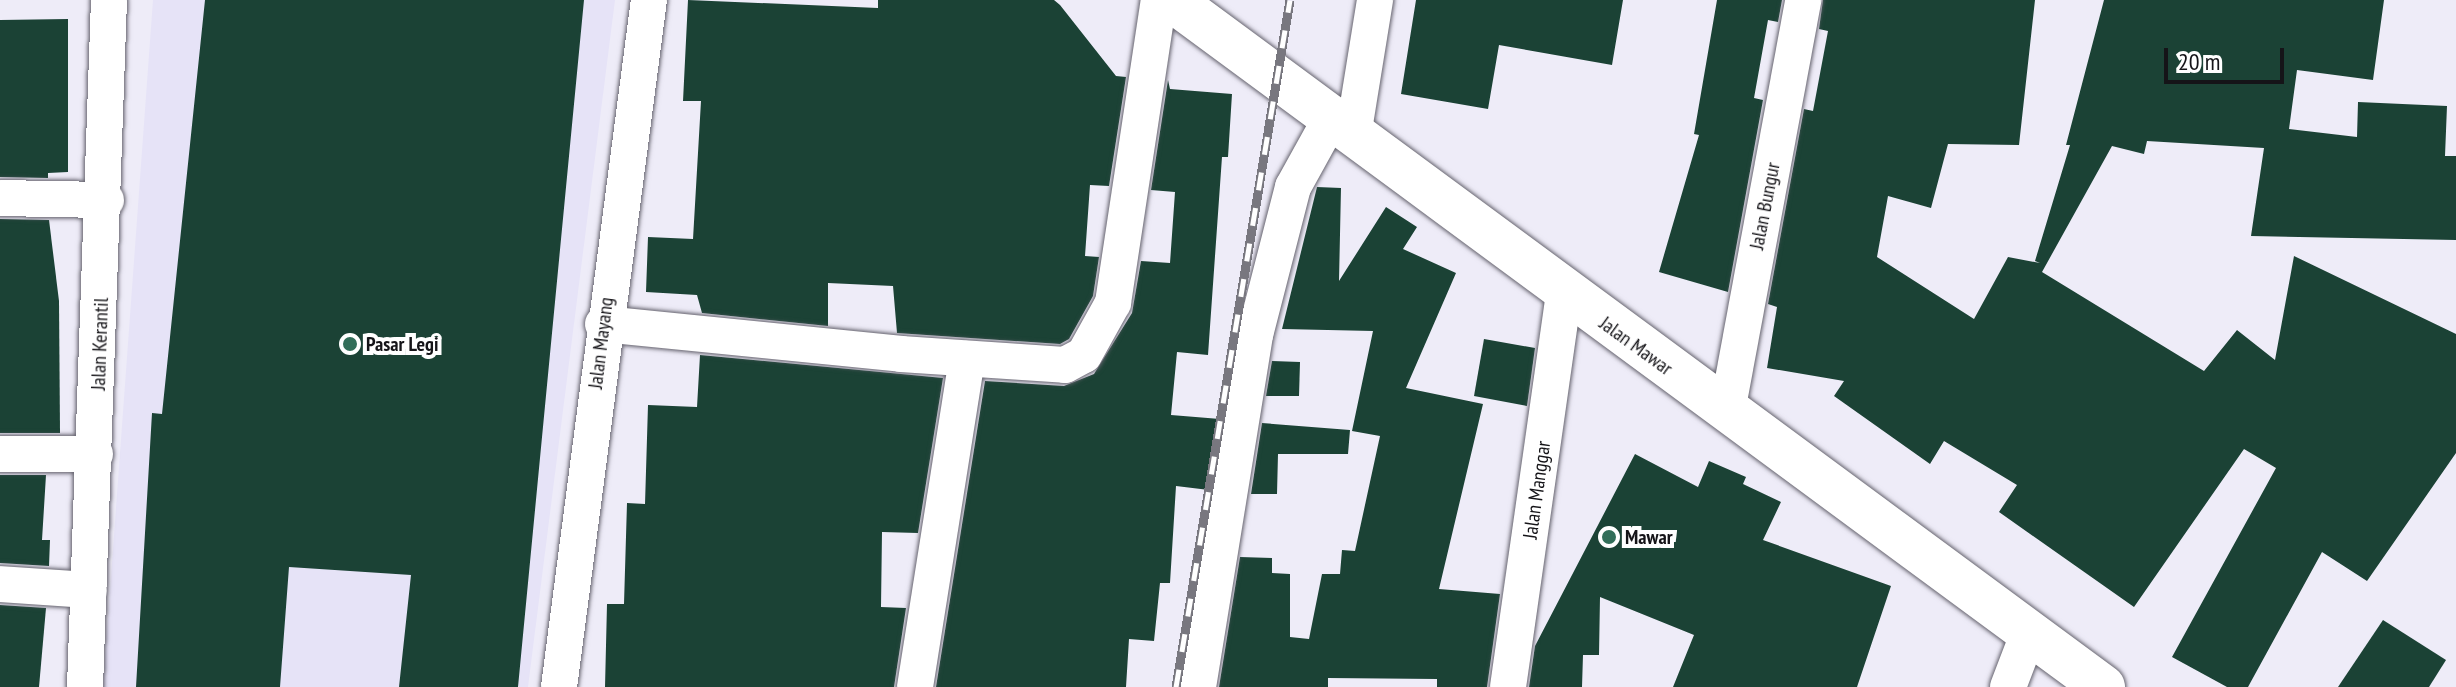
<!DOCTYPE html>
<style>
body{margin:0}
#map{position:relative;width:2456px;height:687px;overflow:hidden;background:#eeecf8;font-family:"PT Sans Narrow",sans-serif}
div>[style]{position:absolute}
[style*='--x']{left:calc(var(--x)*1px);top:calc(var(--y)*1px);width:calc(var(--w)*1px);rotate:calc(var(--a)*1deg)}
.built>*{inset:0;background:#e6e3f7}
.building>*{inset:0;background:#1b4235}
.roads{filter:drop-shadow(0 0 2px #65636e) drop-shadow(0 0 2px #65636e)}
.minor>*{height:36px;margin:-18px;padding:0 18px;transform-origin:18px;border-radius:18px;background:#fff}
.primary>*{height:44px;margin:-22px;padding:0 22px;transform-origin:22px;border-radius:22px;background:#fff}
.rail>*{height:9px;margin-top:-4.5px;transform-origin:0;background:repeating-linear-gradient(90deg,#fff 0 18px,#78777f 0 36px);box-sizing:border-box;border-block:2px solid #78777f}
.dots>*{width:22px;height:22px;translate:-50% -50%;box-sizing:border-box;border:4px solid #fff;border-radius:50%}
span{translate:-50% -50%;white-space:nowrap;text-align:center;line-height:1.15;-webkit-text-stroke:8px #fff;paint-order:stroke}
.street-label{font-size:20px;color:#151418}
.poi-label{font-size:20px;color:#151418;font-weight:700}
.left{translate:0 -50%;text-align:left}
.scale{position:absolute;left:2164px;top:48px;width:120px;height:36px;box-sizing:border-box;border:4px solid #151418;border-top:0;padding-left:10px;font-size:24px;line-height:28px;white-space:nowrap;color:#151418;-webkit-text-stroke:6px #fff;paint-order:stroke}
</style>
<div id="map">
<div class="built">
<i style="clip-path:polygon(153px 0,615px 0,528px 687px,103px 687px)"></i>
</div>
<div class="building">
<i style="clip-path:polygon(205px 0,584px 0,518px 687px,399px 687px,411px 575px,289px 567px,280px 687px,136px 687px,152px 413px,162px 414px)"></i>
<i style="clip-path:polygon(688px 0,878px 8px,878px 0,1054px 0,1060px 5px,1116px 76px,1126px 77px,1109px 186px,1090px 185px,1085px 256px,1099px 257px,1093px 296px,1069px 339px,1060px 344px,897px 333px,893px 286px,828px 283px,828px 326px,702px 313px,697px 295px,646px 292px,648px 237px,693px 239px,701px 101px,683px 101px)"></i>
<i style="clip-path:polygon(1416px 0,1623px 0,1612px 65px,1499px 45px,1488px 109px,1401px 94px)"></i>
<i style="clip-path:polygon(1717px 0,1782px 0,1778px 22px,1768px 20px,1754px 98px,1763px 100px,1728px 292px,1659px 272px,1699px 135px,1694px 134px)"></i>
<i style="clip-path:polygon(1823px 0,2035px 0,2019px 145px,1948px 144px,1931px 208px,1888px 196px,1877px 257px,1974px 319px,2008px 257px,2040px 263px,2035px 261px,2070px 145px,2066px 145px,2104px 0,2384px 0,2373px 80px,2297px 70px,2289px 129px,2357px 137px,2358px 102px,2447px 106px,2445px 156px,2456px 156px,2456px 240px,2251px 236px,2264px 148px,2147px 141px,2144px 154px,2112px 146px,2042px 272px,2204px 371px,2237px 330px,2275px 360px,2294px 256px,2456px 334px,2456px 453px,2367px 581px,2322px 552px,2248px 687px,2227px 687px,2172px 657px,2276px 468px,2244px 449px,2134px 607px,1999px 512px,2017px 485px,1944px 441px,1930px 464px,1834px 396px,1844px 381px,1767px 368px,1777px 307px,1768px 304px,1804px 109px,1813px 111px,1828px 31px,1819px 29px)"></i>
<i style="clip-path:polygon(68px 19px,68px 172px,48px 173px,48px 178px,0 177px,0 20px)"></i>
<i style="clip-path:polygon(1168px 80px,1170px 89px,1232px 94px,1228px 157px,1222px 157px,1208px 355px,1177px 352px,1171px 415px,1220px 419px,1209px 490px,1176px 486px,1170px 583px,1160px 583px,1154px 641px,1129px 639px,1126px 687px,936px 687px,985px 381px,1064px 386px,1094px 374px,1132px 313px,1141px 261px,1170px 263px,1175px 192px,1151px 190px)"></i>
<i style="clip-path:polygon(1317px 187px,1341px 188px,1339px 281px,1386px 207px,1417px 227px,1403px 249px,1456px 273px,1406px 388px,1483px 404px,1439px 589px,1500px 594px,1487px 687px,1437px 687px,1437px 679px,1328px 678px,1328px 687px,1219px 687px,1240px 557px,1272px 558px,1272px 573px,1290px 574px,1290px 637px,1309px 639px,1322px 574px,1340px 574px,1342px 550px,1355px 551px,1380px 436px,1352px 431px,1373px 331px,1282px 329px)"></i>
<i style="clip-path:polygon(0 219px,49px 220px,59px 301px,60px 433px,0 433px)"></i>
<i style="clip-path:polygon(1484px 339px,1535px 348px,1527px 406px,1474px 396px)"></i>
<i style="clip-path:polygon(700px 355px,943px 378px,918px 533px,882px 532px,881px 607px,906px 608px,894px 687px,605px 687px,607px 604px,624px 604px,627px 503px,645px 504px,648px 405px,697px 407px)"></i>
<i style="clip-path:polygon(1272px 361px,1300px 362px,1299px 396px,1266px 396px)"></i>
<i style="clip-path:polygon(1262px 423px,1350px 430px,1348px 454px,1278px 454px,1277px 494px,1251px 494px)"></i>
<i style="clip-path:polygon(1635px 454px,1698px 487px,1709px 461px,1746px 477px,1743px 484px,1781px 502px,1763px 540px,1891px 586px,1857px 687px,1673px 687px,1694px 635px,1600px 597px,1599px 655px,1583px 655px,1582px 687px,1529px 687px,1535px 646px)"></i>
<i style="clip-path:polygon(0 475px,46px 475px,42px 540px,50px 540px,49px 566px,0 563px)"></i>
<i style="clip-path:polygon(0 605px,46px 608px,39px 687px,0 687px)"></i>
<i style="clip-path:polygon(2383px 620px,2446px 660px,2429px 687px,2338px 687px)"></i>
</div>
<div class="roads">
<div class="minor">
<i style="--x:1353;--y:136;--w:138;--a:-80.8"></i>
<i style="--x:0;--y:198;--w:106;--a:1.1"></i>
<i style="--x:603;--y:324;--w:300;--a:5.7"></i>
<i style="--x:901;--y:354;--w:164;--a:3.8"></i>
<i style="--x:1065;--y:365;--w:21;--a:-28"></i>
<i style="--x:1084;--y:355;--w:60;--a:-60.9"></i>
<i style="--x:1113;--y:303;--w:306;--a:-81.4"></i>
<i style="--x:1727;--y:412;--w:419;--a:-79.5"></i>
<i style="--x:0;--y:454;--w:95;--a:0"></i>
<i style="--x:0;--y:584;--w:89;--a:3.9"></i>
<i style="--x:85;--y:687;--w:687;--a:-88"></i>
<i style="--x:559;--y:687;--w:693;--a:-82.54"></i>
<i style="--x:915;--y:687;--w:332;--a:-81"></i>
<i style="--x:1198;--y:687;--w:357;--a:-80.8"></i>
<i style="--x:1255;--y:335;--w:153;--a:-75.6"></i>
<i style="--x:1293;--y:187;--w:77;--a:-61.1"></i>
<i style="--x:1508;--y:687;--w:397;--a:-81.9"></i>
<i style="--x:2008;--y:687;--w:59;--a:-69.1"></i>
</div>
<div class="primary">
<i style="--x:1172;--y:0;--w:1157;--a:36.42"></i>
</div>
</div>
<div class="rail">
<i style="--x:1176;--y:687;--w:696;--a:-80.58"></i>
</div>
<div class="dots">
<i style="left:350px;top:344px;background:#326e59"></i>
<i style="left:1609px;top:537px;background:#326e59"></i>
</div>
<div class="street-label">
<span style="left:1765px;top:206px;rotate:-79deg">Jalan Bungur</span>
<span style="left:601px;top:343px;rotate:-83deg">Jalan Mayang</span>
<span style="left:100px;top:344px;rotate:-88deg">Jalan Kerantil</span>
<span style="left:1636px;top:346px;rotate:36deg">Jalan Mawar</span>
<span style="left:1537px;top:490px;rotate:-82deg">Jalan Manggar</span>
</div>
<div class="poi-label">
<span class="left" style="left:366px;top:344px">Pasar Legi</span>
<span class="left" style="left:1625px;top:537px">Mawar</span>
</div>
<div class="scale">20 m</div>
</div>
